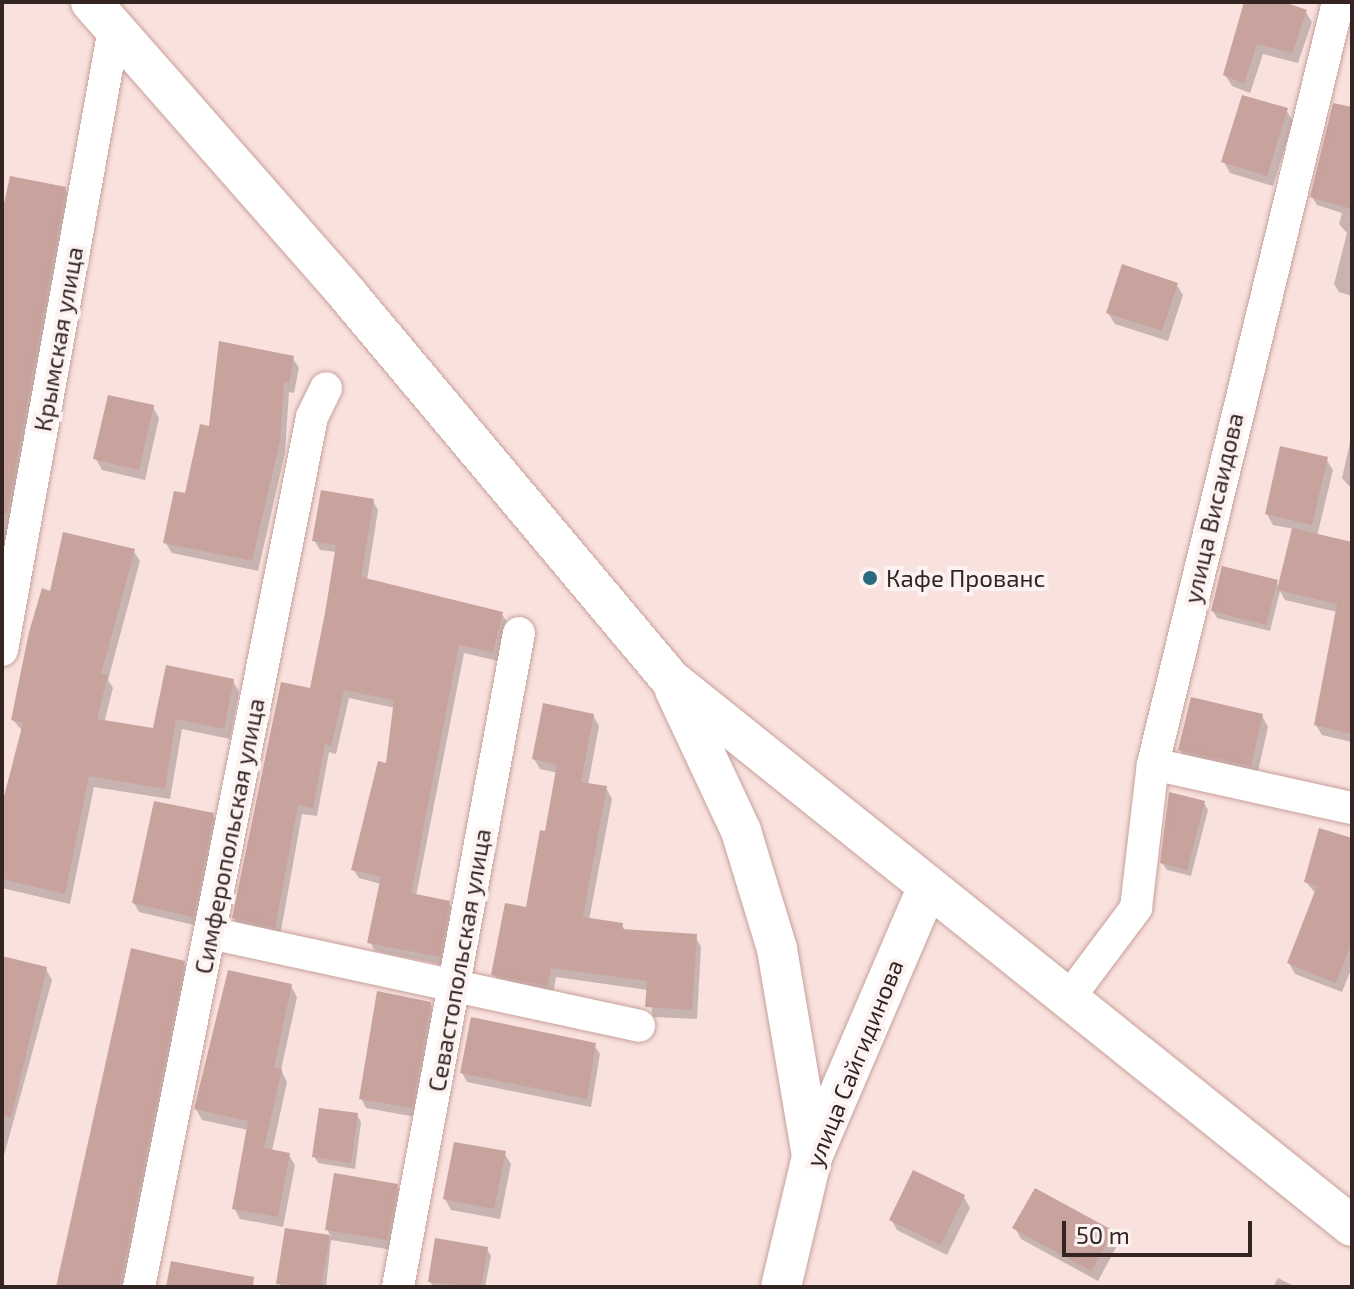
<!DOCTYPE html>
<meta charset="utf-8">
<style>
body{margin:0}
#map{position:relative;width:1354px;height:1289px;overflow:hidden;background:#f9e1dd;font-family:"Exo 2",sans-serif}
div>[style]{position:absolute}
[style*='--x']{left:calc(var(--x)*1px);top:calc(var(--y)*1px);width:calc(var(--w)*1px);rotate:calc(var(--a)*1deg)}
.shadow>*{inset:0;background:#0003}
.building>*{inset:0;background:#c8a29d}
.roads{filter:drop-shadow(0 0 2px #c7a09b) drop-shadow(0 0 2px #c7a09b)}
.minor>*{height:32px;margin:-16px;padding:0 16px;transform-origin:16px;border-radius:16px;background:#fff}
.major>*{height:40px;margin:-20px;padding:0 20px;transform-origin:20px;border-radius:20px;background:#fff}
.dots>*{width:22px;height:22px;translate:-50% -50%;box-sizing:border-box;border:4px solid #fbf2f1;border-radius:50%}
span{translate:-50% -50%;white-space:nowrap;text-align:center;line-height:1.15;-webkit-text-stroke:8px #fbf2f1;paint-order:stroke}
.street-label{font-size:24px;color:#342523}
.poi-label{font-size:24px;color:#342523}
.left{translate:0 -50%;text-align:left}
.frame{position:absolute;inset:0;border:4px solid #342523;pointer-events:none}
.scale{position:absolute;left:1062px;top:1221px;width:190px;height:36px;box-sizing:border-box;border:4px solid #342523;border-top:0;padding-left:10px;font-size:24px;line-height:28px;white-space:nowrap;color:#342523;-webkit-text-stroke:6px #fbf2f1;paint-order:stroke}
</style>
<div id="map">
<div class="shadow">
<i style="clip-path:polygon(1246px 2px,1278px 2px,1305px 11px,1312px 22px,1298px 63px,1263px 54px,1250px 93px,1232px 86px,1225px 75px)"></i>
<i style="clip-path:polygon(1352px 109px,1352px 296px,1339px 292px,1334px 284px,1347px 233px,1339px 224px,1342px 213px,1317px 205px,1312px 197px)"></i>
<i style="clip-path:polygon(1286px 110px,1293px 121px,1273px 186px,1230px 173px,1224px 162px)"></i>
<i style="clip-path:polygon(65px 189px,71px 198px,2px 589px,2px 227px)"></i>
<i style="clip-path:polygon(1176px 284px,1183px 295px,1168px 341px,1115px 324px,1108px 313px)"></i>
<i style="clip-path:polygon(292px 357px,299px 368px,294px 393px,289px 392px,285px 453px,258px 571px,172px 553px,165px 542px,211px 429px)"></i>
<i style="clip-path:polygon(153px 407px,159px 418px,145px 480px,102px 470px,96px 459px)"></i>
<i style="clip-path:polygon(1352px 434px,1352px 489px,1342px 478px)"></i>
<i style="clip-path:polygon(1326px 459px,1333px 470px,1317px 536px,1352px 546px,1352px 742px,1322px 735px,1316px 725px,1337px 612px,1285px 600px,1280px 591px,1270px 631px,1217px 618px,1213px 611px,1276px 582px,1279px 588px,1294px 529px,1273px 525px,1267px 514px)"></i>
<i style="clip-path:polygon(373px 501px,378px 510px,367px 580px,501px 613px,507px 622px,498px 661px,464px 653px,416px 896px,449px 903px,454px 912px,444px 965px,375px 951px,370px 942px,381px 884px,359px 878px,353px 869px,388px 765px,395px 708px,349px 698px,336px 754px,329px 752px,317px 816px,302px 814px,280px 936px,239px 927px,234px 918px,311px 691px,337px 552px,320px 550px,314px 540px)"></i>
<i style="clip-path:polygon(133px 550px,140px 561px,108px 680px,113px 688px,104px 723px,155px 731px,233px 681px,239px 692px,230px 739px,182px 729px,170px 799px,94px 787px,70px 904px,2px 888px,2px 805px,23px 732px,13px 720px,51px 593px)"></i>
<i style="clip-path:polygon(593px 715px,599px 726px,588px 785px,606px 788px,612px 799px,589px 920px,622px 925px,626px 932px,695px 936px,701px 947px,697px 1019px,653px 1017px,648px 990px,556px 977px,553px 995px,500px 985px,494px 974px,527px 910px,547px 833px,558px 773px,540px 769px,534px 759px)"></i>
<i style="clip-path:polygon(1262px 716px,1268px 727px,1257px 776px,1187px 761px,1180px 750px)"></i>
<i style="clip-path:polygon(1204px 803px,1208px 810px,1191px 876px,1167px 870px,1162px 863px)"></i>
<i style="clip-path:polygon(213px 815px,218px 824px,198px 926px,139px 912px,134px 903px)"></i>
<i style="clip-path:polygon(1352px 840px,1352px 967px,1342px 992px,1295px 974px,1289px 963px,1316px 894px,1306px 882px)"></i>
<i style="clip-path:polygon(2px 958px,46px 969px,52px 980px,2px 1163px)"></i>
<i style="clip-path:polygon(183px 962px,188px 970px,125px 1287px,58px 1287px)"></i>
<i style="clip-path:polygon(291px 986px,297px 997px,281px 1070px,287px 1082px,272px 1151px,288px 1154px,295px 1165px,283px 1227px,240px 1219px,234px 1208px,248px 1130px,202px 1120px,196px 1109px)"></i>
<i style="clip-path:polygon(430px 1003px,436px 1013px,416px 1117px,366px 1108px,361px 1098px)"></i>
<i style="clip-path:polygon(594px 1045px,600px 1054px,591px 1107px,467px 1082px,462px 1073px)"></i>
<i style="clip-path:polygon(357px 1115px,361px 1122px,355px 1169px,318px 1163px,314px 1156px)"></i>
<i style="clip-path:polygon(504px 1153px,511px 1164px,500px 1219px,451px 1210px,445px 1199px)"></i>
<i style="clip-path:polygon(397px 1186px,403px 1197px,393px 1250px,331px 1240px,326px 1287px,280px 1287px,287px 1230px,331px 1237px,327px 1229px)"></i>
<i style="clip-path:polygon(964px 1197px,970px 1208px,947px 1255px,897px 1230px,891px 1219px)"></i>
<i style="clip-path:polygon(1015px 1228px,1112px 1233px,1118px 1244px,1098px 1281px,1021px 1239px)"></i>
<i style="clip-path:polygon(487px 1249px,491px 1256px,485px 1287px,433px 1287px,430px 1281px)"></i>
<i style="clip-path:polygon(1278px 1278px,1296px 1287px,1273px 1287px)"></i>
</div>
<div class="building">
<i style="clip-path:polygon(1244px 2px,1284px 2px,1307px 10px,1292px 53px,1257px 44px,1244px 84px,1223px 75px)"></i>
<i style="clip-path:polygon(1242px 95px,1288px 108px,1267px 176px,1221px 162px)"></i>
<i style="clip-path:polygon(1333px 103px,1352px 107px,1352px 209px,1310px 197px)"></i>
<i style="clip-path:polygon(10px 176px,66px 187px,7px 514px,2px 514px,2px 213px)"></i>
<i style="clip-path:polygon(1122px 264px,1178px 283px,1162px 331px,1106px 313px)"></i>
<i style="clip-path:polygon(219px 341px,294px 356px,289px 383px,284px 382px,280px 441px,252px 561px,163px 543px,174px 491px,185px 493px,200px 424px,209px 426px)"></i>
<i style="clip-path:polygon(108px 395px,154px 405px,139px 470px,93px 459px)"></i>
<i style="clip-path:polygon(1280px 446px,1328px 457px,1312px 525px,1265px 514px)"></i>
<i style="clip-path:polygon(321px 490px,374px 499px,361px 577px,503px 612px,493px 652px,459px 645px,411px 893px,450px 901px,440px 957px,367px 943px,381px 876px,351px 870px,378px 761px,386px 763px,394px 700px,344px 690px,331px 746px,325px 744px,313px 808px,298px 805px,275px 928px,232px 918px,281px 682px,310px 688px,325px 613px,336px 545px,312px 541px)"></i>
<i style="clip-path:polygon(1292px 528px,1352px 542px,1352px 734px,1314px 725px,1337px 604px,1277px 590px)"></i>
<i style="clip-path:polygon(63px 532px,135px 549px,101px 674px,108px 675px,97px 719px,153px 728px,166px 665px,234px 679px,224px 729px,176px 719px,165px 789px,89px 776px,65px 894px,2px 879px,2px 804px,23px 723px,11px 720px,29px 632px,42px 588px,50px 591px)"></i>
<i style="clip-path:polygon(1222px 566px,1278px 580px,1266px 625px,1211px 611px)"></i>
<i style="clip-path:polygon(1191px 697px,1263px 714px,1251px 766px,1178px 750px)"></i>
<i style="clip-path:polygon(543px 703px,594px 714px,581px 782px,607px 786px,583px 917px,623px 923px,622px 929px,697px 934px,692px 1010px,645px 1007px,647px 981px,551px 968px,548px 986px,491px 975px,505px 903px,526px 907px,540px 830px,545px 831px,557px 764px,532px 759px)"></i>
<i style="clip-path:polygon(1169px 792px,1205px 801px,1187px 870px,1160px 863px)"></i>
<i style="clip-path:polygon(154px 801px,214px 813px,193px 917px,132px 903px)"></i>
<i style="clip-path:polygon(1319px 828px,1352px 838px,1352px 942px,1336px 983px,1287px 963px,1317px 886px,1304px 882px)"></i>
<i style="clip-path:polygon(131px 948px,185px 961px,119px 1287px,56px 1287px)"></i>
<i style="clip-path:polygon(2px 956px,47px 967px,11px 1117px,2px 1116px)"></i>
<i style="clip-path:polygon(228px 970px,292px 984px,274px 1067px,282px 1069px,264px 1148px,290px 1153px,278px 1217px,232px 1209px,248px 1121px,194px 1109px)"></i>
<i style="clip-path:polygon(377px 991px,431px 1002px,412px 1108px,359px 1099px)"></i>
<i style="clip-path:polygon(471px 1017px,596px 1043px,587px 1099px,460px 1073px)"></i>
<i style="clip-path:polygon(319px 1108px,358px 1113px,351px 1163px,312px 1157px)"></i>
<i style="clip-path:polygon(454px 1142px,506px 1151px,494px 1209px,443px 1199px)"></i>
<i style="clip-path:polygon(913px 1170px,965px 1195px,941px 1245px,889px 1220px)"></i>
<i style="clip-path:polygon(334px 1173px,398px 1184px,387px 1240px,325px 1230px)"></i>
<i style="clip-path:polygon(1035px 1188px,1114px 1231px,1091px 1271px,1012px 1228px)"></i>
<i style="clip-path:polygon(285px 1228px,330px 1235px,321px 1287px,276px 1284px)"></i>
<i style="clip-path:polygon(435px 1238px,488px 1247px,481px 1287px,428px 1282px)"></i>
<i style="clip-path:polygon(171px 1261px,254px 1277px,253px 1287px,166px 1287px)"></i>
</div>
<div class="roads">
<div class="minor">
<i style="--x:2;--y:650;--w:631;--a:-79.78"></i>
<i style="--x:1153;--y:764;--w:204;--a:12.5"></i>
<i style="--x:210;--y:933;--w:439;--a:12.2"></i>
<i style="--x:1068;--y:999;--w:114;--a:-53.2"></i>
<i style="--x:1136;--y:908;--w:145;--a:-83.3"></i>
<i style="--x:1153;--y:764;--w:784;--a:-76.35"></i>
<i style="--x:139;--y:1287;--w:887;--a:-78.75"></i>
<i style="--x:312;--y:417;--w:32;--a:-64"></i>
<i style="--x:398;--y:1287;--w:665;--a:-79.52"></i>
</div>
<div class="major">
<i style="--x:91;--y:2;--w:390;--a:48.7"></i>
<i style="--x:348;--y:295;--w:501;--a:50.02"></i>
<i style="--x:670;--y:679;--w:874;--a:38.73"></i>
<i style="--x:675;--y:690;--w:156;--a:64.9"></i>
<i style="--x:741;--y:831;--w:123;--a:73"></i>
<i style="--x:777;--y:949;--w:211;--a:80.4"></i>
<i style="--x:781;--y:1287;--w:134;--a:-76.6"></i>
<i style="--x:812;--y:1157;--w:292;--a:-66.8"></i>
</div>
</div>
<div class="dots">
<i style="left:870px;top:578px;background:#2a697e"></i>
</div>
<div class="street-label">
<span style="left:58px;top:339px;rotate:-80deg">Крымская улица</span>
<span style="left:1213px;top:508px;rotate:-77deg">улица Висаидова</span>
<span style="left:229px;top:836px;rotate:-79deg">Симферопольская улица</span>
<span style="left:459px;top:960px;rotate:-80deg">Севастопольская улица</span>
<span style="left:854px;top:1063px;rotate:-68deg">улица Сайгидинова</span>
</div>
<div class="poi-label">
<span class="left" style="left:886px;top:578px">Кафе Прованс</span>
</div>
<div class="frame"></div>
<div class="scale">50 m</div>
</div>
